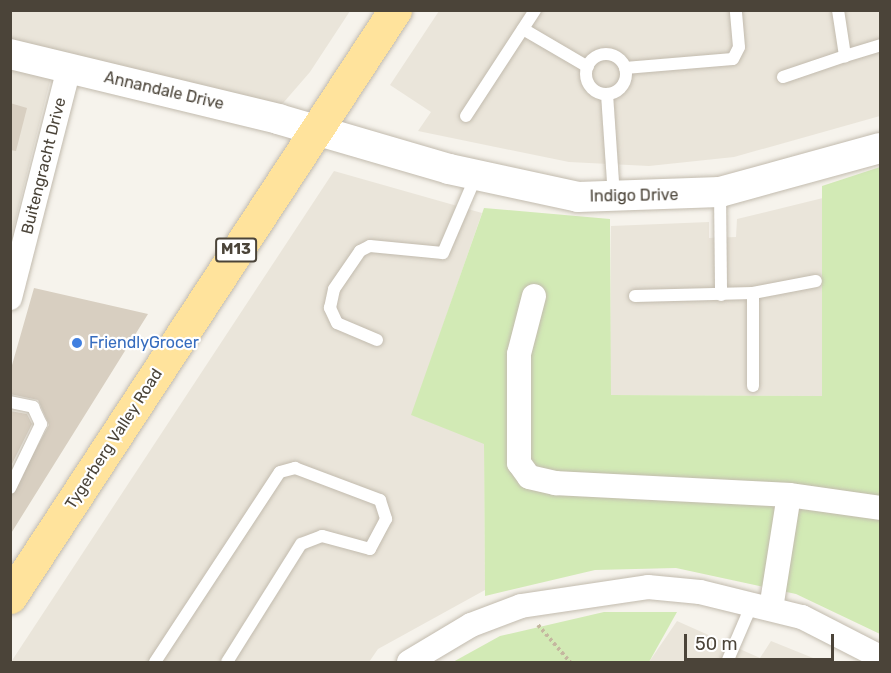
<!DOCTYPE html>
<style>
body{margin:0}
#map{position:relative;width:891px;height:673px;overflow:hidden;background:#f6f3ec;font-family:Rubik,sans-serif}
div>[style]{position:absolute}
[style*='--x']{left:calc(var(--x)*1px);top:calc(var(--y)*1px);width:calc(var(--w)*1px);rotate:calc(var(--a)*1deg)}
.residential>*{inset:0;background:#eae5da}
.green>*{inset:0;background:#d2eab5}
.building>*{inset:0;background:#d8cfc1}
.path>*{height:4px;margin-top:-2px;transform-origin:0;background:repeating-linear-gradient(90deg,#c4b79f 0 3px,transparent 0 6px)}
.roads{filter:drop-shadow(0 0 2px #c2bbae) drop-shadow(0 0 2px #c2bbae)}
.service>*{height:12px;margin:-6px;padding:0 6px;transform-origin:6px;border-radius:6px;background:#fff}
.service>.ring{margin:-6px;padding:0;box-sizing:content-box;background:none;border:12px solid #fff;border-radius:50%}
.minor>*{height:24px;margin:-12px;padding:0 12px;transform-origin:12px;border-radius:12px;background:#fff}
.tertiary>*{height:30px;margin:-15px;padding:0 15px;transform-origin:15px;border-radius:15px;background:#fff}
.primary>*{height:33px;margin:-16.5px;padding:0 16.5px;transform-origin:16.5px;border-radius:16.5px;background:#ffe39c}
.dots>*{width:16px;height:16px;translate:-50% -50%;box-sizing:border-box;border:3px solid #fff;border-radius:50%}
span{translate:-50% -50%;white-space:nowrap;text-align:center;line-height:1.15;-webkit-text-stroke:4.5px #fff;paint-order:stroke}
.shield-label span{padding:2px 4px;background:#fff;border:2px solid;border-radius:4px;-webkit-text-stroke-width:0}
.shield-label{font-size:15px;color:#4b4439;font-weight:700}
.street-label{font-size:16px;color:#4b4439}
.shop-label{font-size:16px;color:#366cbe}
.left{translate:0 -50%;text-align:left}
.frame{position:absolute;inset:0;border:12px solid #4b4439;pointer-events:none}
.scale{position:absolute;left:684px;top:634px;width:150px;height:27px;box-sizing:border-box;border:3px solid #4b4439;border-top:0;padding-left:8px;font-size:18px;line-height:21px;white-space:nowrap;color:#4b4439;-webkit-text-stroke:4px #fff;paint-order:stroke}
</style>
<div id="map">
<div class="residential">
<i style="clip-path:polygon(11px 11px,350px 11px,310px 72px,271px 117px,55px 61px,11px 238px)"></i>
<i style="clip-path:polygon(439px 11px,880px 11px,880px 116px,734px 157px,649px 166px,569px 162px,418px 131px,431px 112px,390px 85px)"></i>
<i style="clip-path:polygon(334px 171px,482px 213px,412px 415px,484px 443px,485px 590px,378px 649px,369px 662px,11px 662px)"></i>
<i style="clip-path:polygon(823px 198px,822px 396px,610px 395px,611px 226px,709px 222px,709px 238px,736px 237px,737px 219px)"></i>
<i style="clip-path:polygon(677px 621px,760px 658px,771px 641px,823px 662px,649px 662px)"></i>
</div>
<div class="green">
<i style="clip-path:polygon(880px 167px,880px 634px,796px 594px,676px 568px,595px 570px,485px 596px,484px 444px,411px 415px,484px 208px,610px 219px,611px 395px,822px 396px,822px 186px)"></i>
<i style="clip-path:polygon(604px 612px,677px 612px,649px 662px,453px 662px,500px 636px)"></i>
</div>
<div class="building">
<i style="clip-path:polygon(10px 103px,27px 108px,16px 151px,10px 150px)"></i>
<i style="clip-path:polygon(34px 288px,148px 314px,10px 535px,10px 496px,49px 425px,38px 400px,10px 394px,10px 372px)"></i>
<i style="clip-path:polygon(10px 411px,27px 414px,32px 424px,10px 468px)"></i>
</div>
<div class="path">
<i style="--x:538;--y:625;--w:49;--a:49.1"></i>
</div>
<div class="roads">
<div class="service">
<i style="--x:838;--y:10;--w:47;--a:81.3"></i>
<i style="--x:845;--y:56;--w:37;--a:-17"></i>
<i style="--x:523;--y:29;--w:75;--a:30.3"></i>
<i class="ring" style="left:586px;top:54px;width:28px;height:28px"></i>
<i style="--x:625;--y:68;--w:108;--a:-4.8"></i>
<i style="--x:733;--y:59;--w:13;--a:-63"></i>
<i style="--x:739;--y:47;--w:37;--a:-95"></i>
<i style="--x:783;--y:77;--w:65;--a:-18.7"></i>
<i style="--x:607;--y:94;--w:102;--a:86.1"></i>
<i style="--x:466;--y:116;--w:126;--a:-56.9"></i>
<i style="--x:720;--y:192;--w:103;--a:89.4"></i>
<i style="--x:635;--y:296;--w:118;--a:-1.5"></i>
<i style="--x:753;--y:293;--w:64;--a:-10.8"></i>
<i style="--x:377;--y:340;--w:43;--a:-157"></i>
<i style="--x:337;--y:323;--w:17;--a:-115"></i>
<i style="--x:330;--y:308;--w:19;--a:-78"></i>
<i style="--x:334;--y:289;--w:46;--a:-55.6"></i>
<i style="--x:360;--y:251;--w:11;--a:-27"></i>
<i style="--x:370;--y:246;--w:73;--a:5.5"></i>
<i style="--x:443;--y:253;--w:84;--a:-66.8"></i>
<i style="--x:753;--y:386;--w:93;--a:-90"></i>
<i style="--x:10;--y:402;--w:24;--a:12"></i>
<i style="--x:33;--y:407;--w:19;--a:65"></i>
<i style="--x:41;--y:424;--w:71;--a:115.8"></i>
<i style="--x:155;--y:662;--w:227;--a:-56.7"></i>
<i style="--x:280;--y:472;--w:16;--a:-15"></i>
<i style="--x:295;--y:468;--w:91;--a:20.6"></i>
<i style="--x:380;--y:500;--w:20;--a:72"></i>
<i style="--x:386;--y:519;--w:34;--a:118"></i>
<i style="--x:370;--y:549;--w:50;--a:-164.8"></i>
<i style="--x:322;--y:536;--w:22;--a:159"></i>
<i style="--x:301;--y:544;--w:139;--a:122.1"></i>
<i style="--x:727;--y:662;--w:63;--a:-66.7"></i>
</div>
<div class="minor">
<i style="--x:534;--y:296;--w:60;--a:104.5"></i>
<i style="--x:519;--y:354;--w:109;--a:90"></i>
<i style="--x:519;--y:463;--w:17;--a:54"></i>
<i style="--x:529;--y:477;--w:28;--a:13"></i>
<i style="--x:556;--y:483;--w:233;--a:2.9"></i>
<i style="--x:789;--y:495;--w:115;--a:99"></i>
<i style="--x:10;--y:298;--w:236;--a:-75.6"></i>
<i style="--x:789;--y:495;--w:92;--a:8.1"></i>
<i style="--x:409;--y:662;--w:72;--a:-30.8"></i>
<i style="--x:471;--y:625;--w:53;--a:-20.8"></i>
<i style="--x:521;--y:606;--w:128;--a:-8.5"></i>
<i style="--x:648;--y:587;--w:52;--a:5.5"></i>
<i style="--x:700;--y:592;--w:105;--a:13.8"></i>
<i style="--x:802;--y:617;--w:88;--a:27.1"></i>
</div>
<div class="tertiary">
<i style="--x:10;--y:54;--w:276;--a:13.6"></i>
<i style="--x:278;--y:119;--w:178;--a:16.3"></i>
<i style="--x:449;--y:169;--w:132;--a:12.2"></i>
<i style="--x:578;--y:197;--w:142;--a:-2"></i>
<i style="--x:720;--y:192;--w:166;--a:-15.4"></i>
</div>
<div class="primary">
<i style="--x:10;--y:597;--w:702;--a:-56.74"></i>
</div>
</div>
<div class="dots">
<i style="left:77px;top:343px;background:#3f7fe0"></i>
</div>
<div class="shield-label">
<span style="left:236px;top:250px">M13</span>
</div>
<div class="street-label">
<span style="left:164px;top:91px;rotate:13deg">Annandale Drive</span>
<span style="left:44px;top:166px;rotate:-76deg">Buitengracht Drive</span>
<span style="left:634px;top:196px;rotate:-1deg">Indigo Drive</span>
<span style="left:114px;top:439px;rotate:-57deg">Tygerberg Valley Road</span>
</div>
<div class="shop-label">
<span class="left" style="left:89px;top:343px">FriendlyGrocer</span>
</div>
<div class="frame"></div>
<div class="scale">50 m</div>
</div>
